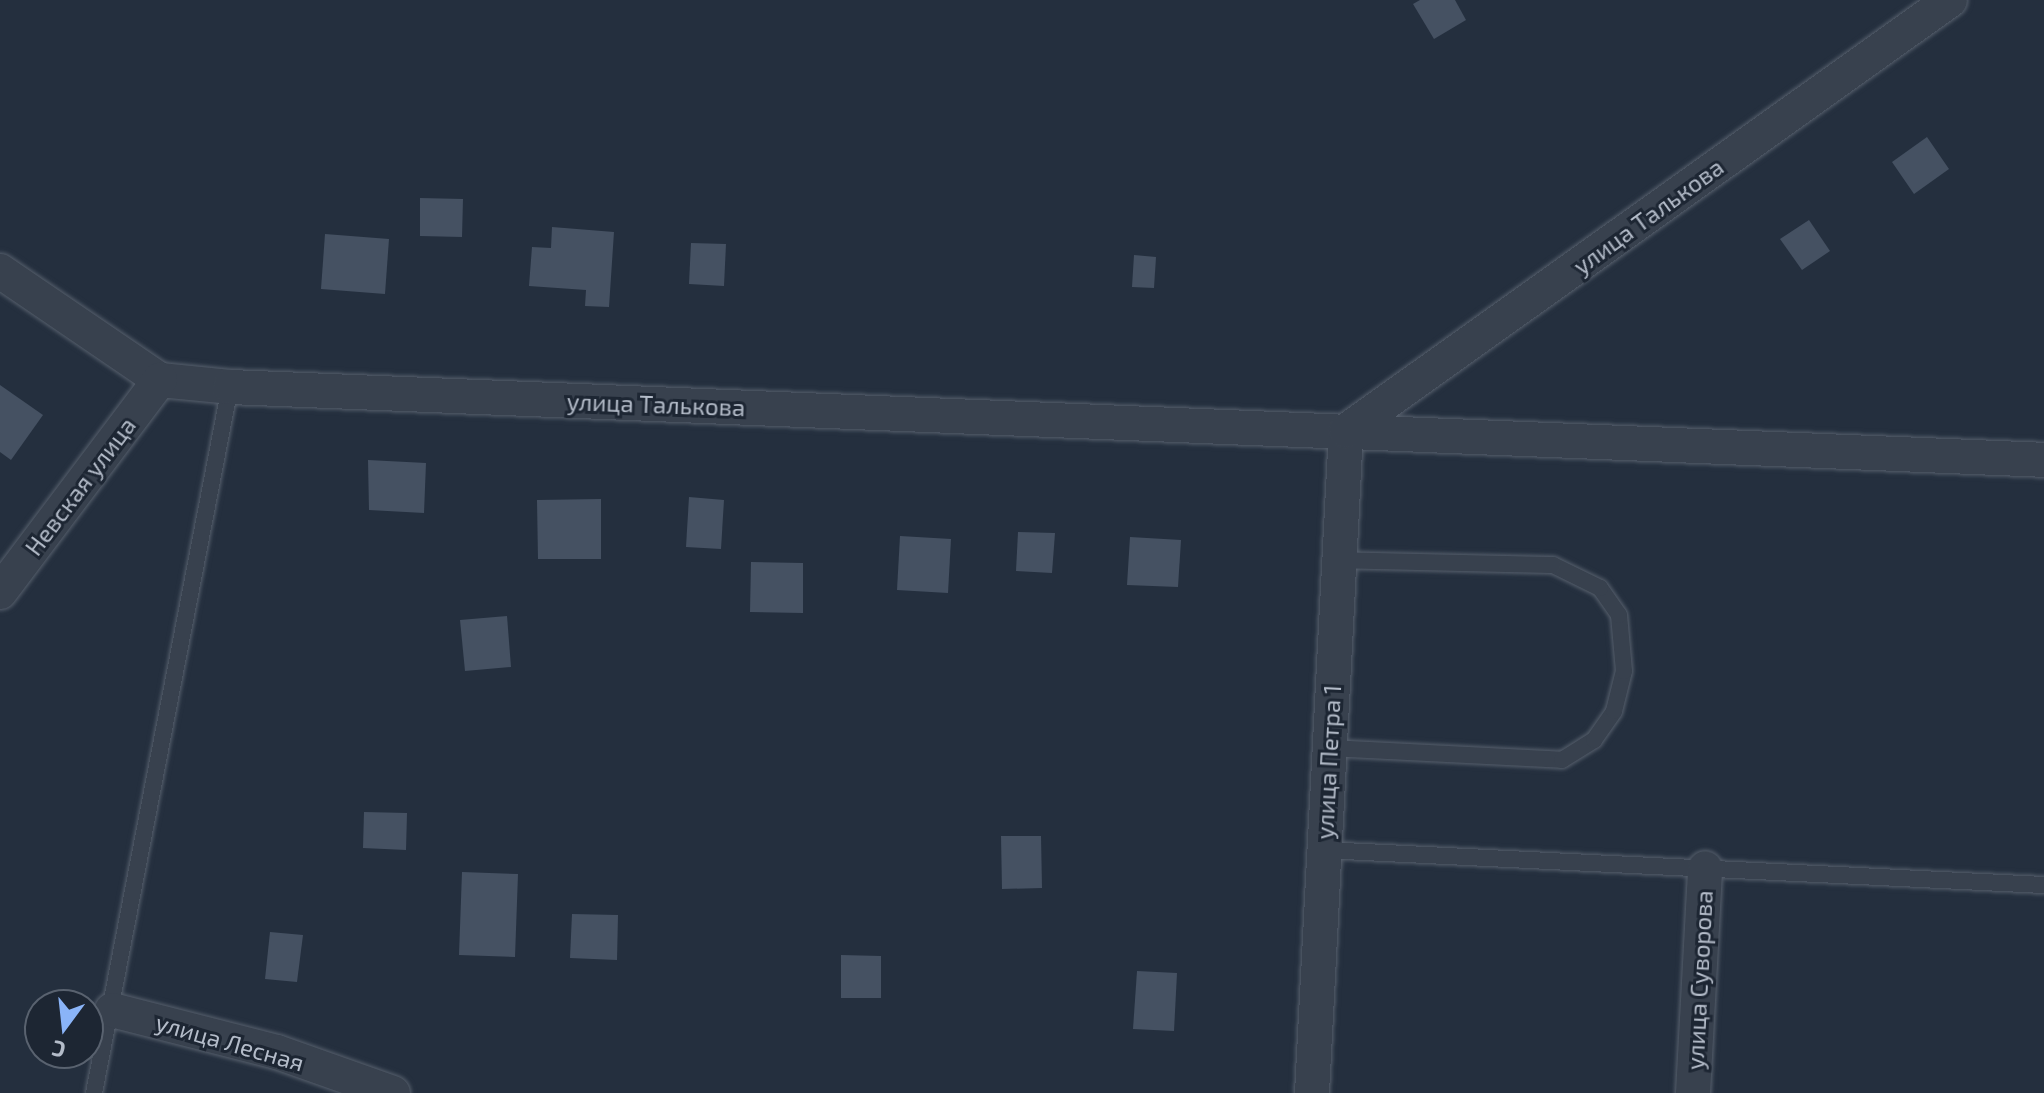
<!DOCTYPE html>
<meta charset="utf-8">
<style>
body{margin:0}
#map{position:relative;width:2044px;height:1093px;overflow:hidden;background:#242f3e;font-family:"Exo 2",sans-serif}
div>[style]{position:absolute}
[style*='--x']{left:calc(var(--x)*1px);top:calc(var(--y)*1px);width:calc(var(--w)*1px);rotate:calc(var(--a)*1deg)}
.building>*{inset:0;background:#455162}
.roads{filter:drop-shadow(0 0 2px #565f6c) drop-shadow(0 0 2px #565f6c)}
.service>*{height:16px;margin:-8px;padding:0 8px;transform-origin:8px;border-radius:8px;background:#38414e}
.minor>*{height:34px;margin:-17px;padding:0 17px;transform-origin:17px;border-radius:17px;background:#38414e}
span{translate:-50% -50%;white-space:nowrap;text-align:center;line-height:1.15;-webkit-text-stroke:6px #1d2633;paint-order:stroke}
.street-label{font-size:24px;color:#b4bcc9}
.north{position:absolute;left:24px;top:989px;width:80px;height:80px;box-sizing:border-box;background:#1d2633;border:2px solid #59626f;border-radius:50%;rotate:195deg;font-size:22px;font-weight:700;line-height:32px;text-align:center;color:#b4bcc9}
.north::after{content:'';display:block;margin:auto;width:28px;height:36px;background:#8ab4f8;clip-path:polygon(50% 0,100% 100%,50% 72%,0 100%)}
</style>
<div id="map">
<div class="building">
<i style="clip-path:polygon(1420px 0,1455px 0,1466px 20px,1434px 39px,1413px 4px)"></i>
<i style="clip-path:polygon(1927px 137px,1949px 169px,1914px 194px,1892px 162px)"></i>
<i style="clip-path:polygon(420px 198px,463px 199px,462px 237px,420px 236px)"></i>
<i style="clip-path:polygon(1809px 220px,1830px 251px,1802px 270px,1780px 239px)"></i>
<i style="clip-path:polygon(552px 227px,614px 232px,609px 307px,585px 306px,586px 290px,529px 286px,532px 247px,551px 248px)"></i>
<i style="clip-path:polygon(325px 234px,389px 239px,385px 294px,321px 289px)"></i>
<i style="clip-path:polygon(691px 243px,726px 244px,724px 286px,689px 284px)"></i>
<i style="clip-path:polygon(1134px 255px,1156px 257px,1154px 288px,1132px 287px)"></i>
<i style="clip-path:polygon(0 385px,43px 415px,11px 460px,0 452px)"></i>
<i style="clip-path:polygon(368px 460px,426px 463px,424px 513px,369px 510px)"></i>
<i style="clip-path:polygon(689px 497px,724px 500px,721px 549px,686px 547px)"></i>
<i style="clip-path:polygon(601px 499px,601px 559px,538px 559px,537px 500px)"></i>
<i style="clip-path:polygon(1018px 532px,1055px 533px,1052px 573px,1016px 571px)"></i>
<i style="clip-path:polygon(900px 536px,951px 539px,948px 593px,897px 590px)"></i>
<i style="clip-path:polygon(1130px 537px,1181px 540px,1178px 587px,1127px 585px)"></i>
<i style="clip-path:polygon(751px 562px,803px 563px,803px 613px,750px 612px)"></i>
<i style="clip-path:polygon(507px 616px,511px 667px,465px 671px,460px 620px)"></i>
<i style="clip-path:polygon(364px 812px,407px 813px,406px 850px,363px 848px)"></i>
<i style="clip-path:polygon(1001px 836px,1041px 836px,1042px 888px,1002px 889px)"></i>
<i style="clip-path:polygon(462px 872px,518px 874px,515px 957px,459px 955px)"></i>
<i style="clip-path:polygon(572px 914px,618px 915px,617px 960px,570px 958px)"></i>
<i style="clip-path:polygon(270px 932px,303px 935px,297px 982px,265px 979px)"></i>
<i style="clip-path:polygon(841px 955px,881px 956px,881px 998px,841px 998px)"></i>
<i style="clip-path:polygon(1137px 971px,1177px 973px,1174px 1031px,1133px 1029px)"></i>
</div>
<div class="roads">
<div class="service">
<i style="--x:1329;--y:748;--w:233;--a:2.9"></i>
<i style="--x:1562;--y:760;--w:38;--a:-32"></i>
<i style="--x:1594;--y:740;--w:35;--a:-55"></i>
<i style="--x:1614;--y:711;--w:41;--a:-76"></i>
<i style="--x:1624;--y:671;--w:56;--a:-95.1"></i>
<i style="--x:1619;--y:615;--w:33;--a:-125"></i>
<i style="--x:1600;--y:588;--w:52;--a:-153.9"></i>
<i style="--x:1553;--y:565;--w:214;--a:-178.7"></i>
<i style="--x:1323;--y:850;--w:722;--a:2.78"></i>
<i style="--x:94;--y:1093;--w:719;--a:-79.1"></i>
</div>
<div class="minor">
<i style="--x:0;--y:271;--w:194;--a:34.3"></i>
<i style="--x:160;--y:380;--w:70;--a:5.7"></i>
<i style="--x:230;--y:387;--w:1815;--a:2.3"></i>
<i style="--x:0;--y:592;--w:266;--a:-53"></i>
<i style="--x:112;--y:1010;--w:170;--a:14.3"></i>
<i style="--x:277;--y:1052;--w:123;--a:19.5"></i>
<i style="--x:1312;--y:1093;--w:663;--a:-87.06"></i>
<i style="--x:1346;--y:431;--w:742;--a:-35.51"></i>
<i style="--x:1693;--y:1093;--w:225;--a:-86.9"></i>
</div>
</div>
<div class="street-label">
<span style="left:1648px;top:216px;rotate:-36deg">улица Талькова</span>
<span style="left:656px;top:404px;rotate:2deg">улица Талькова</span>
<span style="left:80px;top:486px;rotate:-53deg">Невская улица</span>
<span style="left:1328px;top:762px;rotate:-87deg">улица Петра 1</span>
<span style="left:1699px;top:980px;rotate:-87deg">улица Суворова</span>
<span style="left:230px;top:1042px;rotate:16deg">улица Лесная</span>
</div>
<div class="north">С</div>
</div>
